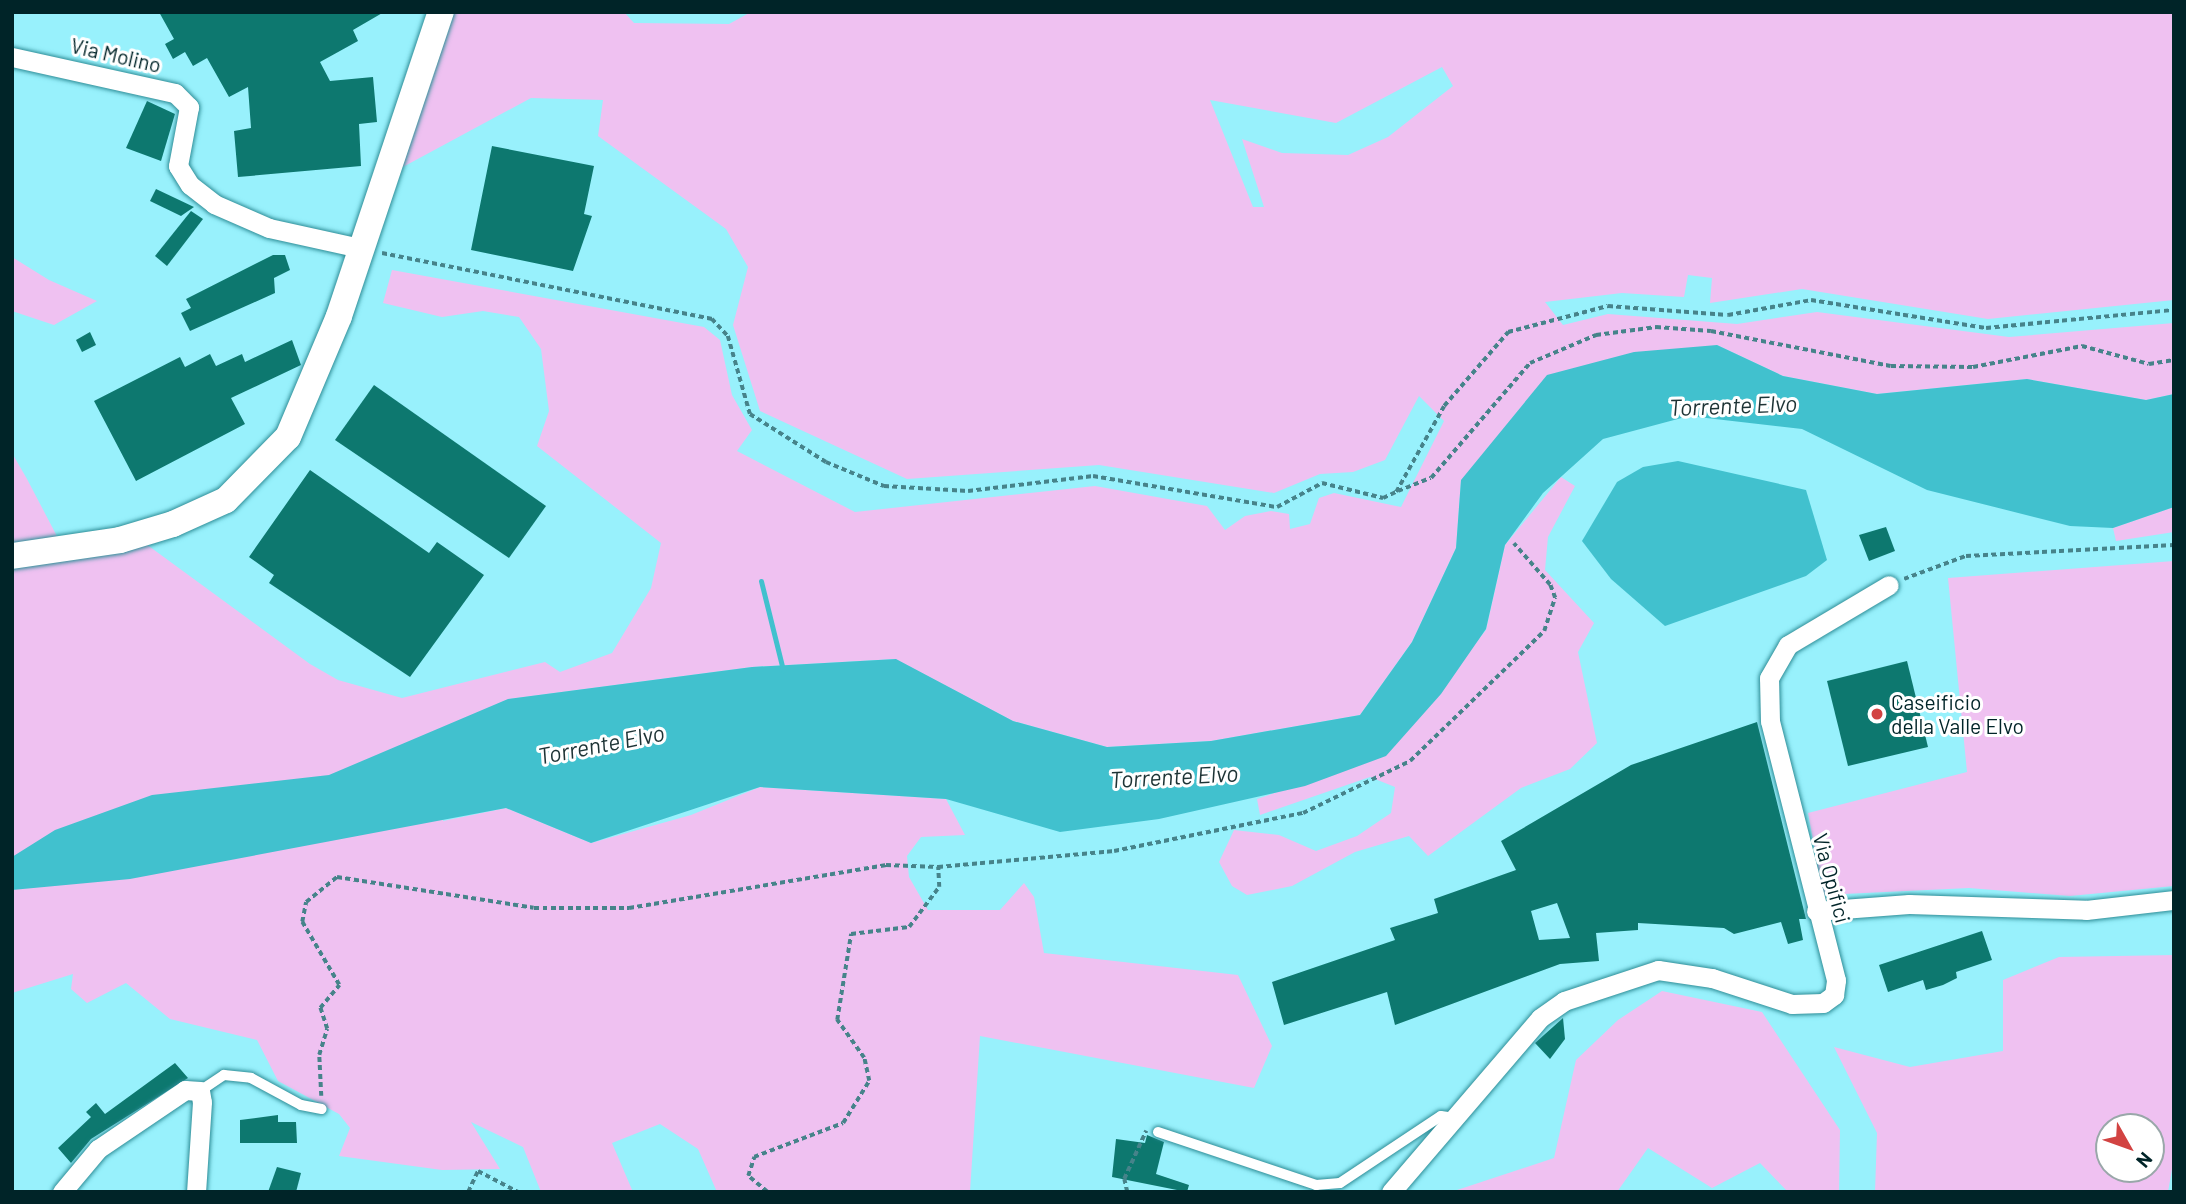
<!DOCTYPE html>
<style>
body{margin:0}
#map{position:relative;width:2186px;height:1204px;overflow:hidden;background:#98f1fc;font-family:Barlow,sans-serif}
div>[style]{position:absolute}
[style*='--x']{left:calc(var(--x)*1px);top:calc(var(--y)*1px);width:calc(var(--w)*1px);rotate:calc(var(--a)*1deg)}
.green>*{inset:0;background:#efc1f1}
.water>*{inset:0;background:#41c1ce}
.stream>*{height:5px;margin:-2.5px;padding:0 2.5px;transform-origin:2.5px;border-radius:2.5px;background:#41c1ce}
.building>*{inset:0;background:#0d786f}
.path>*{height:3.5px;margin-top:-1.75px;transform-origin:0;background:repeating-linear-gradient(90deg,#46838a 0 5px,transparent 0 8.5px)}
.roads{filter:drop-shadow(0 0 2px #2e8d97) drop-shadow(0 0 2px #2e8d97)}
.lane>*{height:10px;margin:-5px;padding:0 5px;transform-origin:5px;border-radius:5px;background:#fff}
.street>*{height:19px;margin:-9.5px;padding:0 9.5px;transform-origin:9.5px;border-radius:9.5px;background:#fff}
.secondary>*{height:26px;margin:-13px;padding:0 13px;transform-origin:13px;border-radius:13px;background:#fff}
.dots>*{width:19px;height:19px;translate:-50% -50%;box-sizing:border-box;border:4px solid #fff;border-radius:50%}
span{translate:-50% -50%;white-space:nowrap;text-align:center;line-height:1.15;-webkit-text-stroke:6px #fff;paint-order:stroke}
.street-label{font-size:21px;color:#002428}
.poi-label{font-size:21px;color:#002428}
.left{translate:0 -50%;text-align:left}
.water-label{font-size:23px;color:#1d3335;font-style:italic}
.frame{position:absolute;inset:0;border:14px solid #002428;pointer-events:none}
.north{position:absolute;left:2095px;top:1113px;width:70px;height:70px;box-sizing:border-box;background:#fff;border:2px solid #99a7a9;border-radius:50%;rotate:130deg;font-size:19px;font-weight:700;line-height:28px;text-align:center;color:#002428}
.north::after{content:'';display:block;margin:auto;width:24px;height:32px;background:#d24342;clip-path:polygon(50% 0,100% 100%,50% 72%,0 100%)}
</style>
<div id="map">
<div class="green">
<i style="clip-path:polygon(evenodd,454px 12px,624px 12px,634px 23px,729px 24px,751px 12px,2174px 12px,2174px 300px,1988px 319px,1802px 289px,1710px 303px,1712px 278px,1688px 275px,1684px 297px,1622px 293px,1545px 302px,1563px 325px,1608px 314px,1737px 324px,1817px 312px,2009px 337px,2174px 323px,2174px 394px,2146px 400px,2027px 379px,1877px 394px,1783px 376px,1717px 345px,1461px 480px,1456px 548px,1412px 642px,1360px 715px,1211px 741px,1107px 747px,1013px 721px,895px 659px,752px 667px,509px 699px,447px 726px,443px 821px,506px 808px,591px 843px,691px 815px,760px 787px,946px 799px,965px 835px,921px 837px,907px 856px,909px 877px,928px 910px,1000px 910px,1024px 883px,1034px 897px,1044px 953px,1238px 975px,1272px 1046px,1254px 1088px,980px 1036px,970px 1192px,717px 1192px,698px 1149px,660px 1124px,612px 1143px,633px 1192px,541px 1192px,523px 1147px,471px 1122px,500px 1169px,442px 1170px,339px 1156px,350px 1128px,339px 1114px,278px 1081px,257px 1040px,170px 1019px,126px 983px,87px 1003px,71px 989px,73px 974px,12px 993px,12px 568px,146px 544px,310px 664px,338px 680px,402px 698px,545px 662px,560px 672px,612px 653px,651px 588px,661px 543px,537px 446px,549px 411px,541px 349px,519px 317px,483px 311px,442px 317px,383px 303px,392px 270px,704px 327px,720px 340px,732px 395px,752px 430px,737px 451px,855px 512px,1095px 486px,1207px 506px,1225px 530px,1245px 516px,1271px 511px,1289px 514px,1290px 529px,1310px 524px,1319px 498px,1334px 493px,1401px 507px,1444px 421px,1419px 396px,1385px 460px,1353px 472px,1320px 474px,1274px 493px,1099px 465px,907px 479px,760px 411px,733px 325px,748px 267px,726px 229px,598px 136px,603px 100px,531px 98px,401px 168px,454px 12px,1442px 67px,1453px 86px,1388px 137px,1348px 155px,1282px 153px,1242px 139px,1264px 207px,1253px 207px,1210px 100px,1336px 123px,1442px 67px)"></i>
<i style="clip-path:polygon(12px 257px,49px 280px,97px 301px,54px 325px,12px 311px)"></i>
<i style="clip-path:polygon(12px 453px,27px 479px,60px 542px,12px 545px)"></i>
<i style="clip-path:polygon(1561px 477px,1575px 486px,1548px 537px,1545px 570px,1594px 623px,1578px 652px,1597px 743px,1570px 769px,1521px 788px,1428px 856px,1409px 836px,1355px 852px,1292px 886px,1247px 895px,1232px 886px,1219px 862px,1234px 830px,1279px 835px,1316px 851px,1357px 836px,1391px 813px,1395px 787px,1370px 777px,1260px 815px,1257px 799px,1386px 755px,1486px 630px,1505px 545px)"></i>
<i style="clip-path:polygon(2174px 507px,2174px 532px,2116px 541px,2113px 528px)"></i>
<i style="clip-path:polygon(2174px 561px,2174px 886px,2070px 896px,1969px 888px,1823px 895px,1808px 813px,1967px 772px,1948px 578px)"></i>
<i style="clip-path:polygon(evenodd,2174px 955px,2174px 1158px,2168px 1192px,1875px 1192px,1877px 1133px,1834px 1047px,1910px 1067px,2003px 1051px,2003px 980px,2059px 957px,2174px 955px,2109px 1127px,2151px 1127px,2151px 1169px,2109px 1169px,2109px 1127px)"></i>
<i style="clip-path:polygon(1662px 991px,1762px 1012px,1840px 1130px,1839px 1192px,1788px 1192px,1760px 1163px,1712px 1188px,1648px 1148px,1617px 1192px,1451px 1192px,1554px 1158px,1576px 1060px,1618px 1020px)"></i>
</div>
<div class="water">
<i style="clip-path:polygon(1717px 345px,1783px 376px,1877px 394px,2027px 379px,2146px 400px,2174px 394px,2174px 507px,2113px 528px,2070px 526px,1927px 490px,1802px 429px,1689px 416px,1603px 439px,1543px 493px,1505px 545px,1486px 629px,1441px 694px,1386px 756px,1305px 786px,1159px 819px,1060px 832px,946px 799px,760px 787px,591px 843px,506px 808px,130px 879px,12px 890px,12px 857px,55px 830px,152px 795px,329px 775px,508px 699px,752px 667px,896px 659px,1013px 721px,1107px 747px,1211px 741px,1360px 715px,1412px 642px,1456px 548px,1461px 480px,1547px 375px,1634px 352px)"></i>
<i style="clip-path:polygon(1678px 461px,1806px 490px,1827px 560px,1806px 576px,1665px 626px,1611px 579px,1582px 541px,1617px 482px,1643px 467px)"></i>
</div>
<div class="stream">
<i style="--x:761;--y:581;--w:92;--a:76.1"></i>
</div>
<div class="building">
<i style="clip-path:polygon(159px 12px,384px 12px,353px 30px,358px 41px,320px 62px,330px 81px,373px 77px,377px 122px,359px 124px,361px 166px,238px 177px,234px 131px,251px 128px,248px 87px,229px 97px,207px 58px,193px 66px,185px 52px,173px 59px,165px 44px,174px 39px)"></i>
<i style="clip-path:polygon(147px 101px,175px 114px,161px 161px,126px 148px)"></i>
<i style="clip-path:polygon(492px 146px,594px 166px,584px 214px,592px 216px,573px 271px,471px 250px)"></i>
<i style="clip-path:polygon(156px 189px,194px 207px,181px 216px,150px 201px)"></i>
<i style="clip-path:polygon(191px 211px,203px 219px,167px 266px,155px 256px)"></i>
<i style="clip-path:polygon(273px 255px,285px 255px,290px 270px,274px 278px,275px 293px,190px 331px,181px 313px,191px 308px,186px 299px)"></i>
<i style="clip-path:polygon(90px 332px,96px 345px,82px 352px,76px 340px)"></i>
<i style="clip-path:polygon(292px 340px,301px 365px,231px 398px,245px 424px,136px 481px,94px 401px,180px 357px,185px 367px,210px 354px,216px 366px,242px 354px,245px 362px)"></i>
<i style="clip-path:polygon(374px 385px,546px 506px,509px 558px,335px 440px)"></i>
<i style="clip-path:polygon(310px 470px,429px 553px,437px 542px,484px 575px,410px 677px,269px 583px,274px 575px,249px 557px)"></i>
<i style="clip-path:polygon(1886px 527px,1895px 551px,1869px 561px,1859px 535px)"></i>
<i style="clip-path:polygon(1907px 661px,1928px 747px,1848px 766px,1827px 681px)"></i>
<i style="clip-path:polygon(evenodd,1757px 722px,1806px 919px,1799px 919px,1803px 940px,1788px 944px,1781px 922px,1734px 934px,1724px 928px,1638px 923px,1638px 930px,1596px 933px,1599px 961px,1560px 964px,1395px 1025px,1387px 992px,1284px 1025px,1272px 982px,1395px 940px,1390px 928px,1438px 913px,1434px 899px,1516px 870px,1501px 841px,1631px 765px,1757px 722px,1557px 903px,1570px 938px,1539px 940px,1531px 911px,1557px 903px)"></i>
<i style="clip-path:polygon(1982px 931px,1992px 960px,1956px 972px,1957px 978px,1943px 985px,1926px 990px,1923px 980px,1888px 992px,1879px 965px)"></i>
<i style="clip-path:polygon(1563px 1018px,1565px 1039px,1550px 1059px,1535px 1043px)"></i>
<i style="clip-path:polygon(175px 1063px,188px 1078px,91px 1139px,71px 1163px,58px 1148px,91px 1117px,86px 1112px,96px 1103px,105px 1114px)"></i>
<i style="clip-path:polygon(278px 1115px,278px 1122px,296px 1122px,297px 1143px,240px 1143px,240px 1120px)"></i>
<i style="clip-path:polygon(1147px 1135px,1164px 1142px,1156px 1174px,1189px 1185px,1187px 1192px,1112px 1177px,1116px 1139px,1145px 1143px)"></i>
<i style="clip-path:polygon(277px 1167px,301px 1173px,296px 1192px,268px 1192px)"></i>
</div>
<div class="path">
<i style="--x:382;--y:253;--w:337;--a:11.3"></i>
<i style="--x:712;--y:319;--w:23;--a:47"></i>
<i style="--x:728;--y:336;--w:81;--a:74.2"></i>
<i style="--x:750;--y:414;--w:90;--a:32.3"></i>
<i style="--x:826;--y:462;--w:63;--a:22.5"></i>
<i style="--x:884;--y:486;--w:84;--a:3.4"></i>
<i style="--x:968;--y:491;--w:126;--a:-6.8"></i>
<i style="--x:1093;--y:476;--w:187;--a:9.6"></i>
<i style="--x:1277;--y:507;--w:51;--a:-28.1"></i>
<i style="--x:1322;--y:483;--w:63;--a:13.8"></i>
<i style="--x:1383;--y:498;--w:14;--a:-25"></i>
<i style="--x:1396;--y:492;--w:98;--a:-60.8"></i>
<i style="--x:1444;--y:406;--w:98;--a:-49.1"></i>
<i style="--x:1508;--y:332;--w:103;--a:-14.6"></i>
<i style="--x:1608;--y:306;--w:120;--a:4.3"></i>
<i style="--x:1728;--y:315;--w:84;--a:-10.2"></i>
<i style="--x:1811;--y:300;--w:177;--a:9.1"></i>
<i style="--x:1986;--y:328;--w:189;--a:-5.5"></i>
<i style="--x:1398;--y:491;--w:35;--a:-22"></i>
<i style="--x:1431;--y:478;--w:152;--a:-49.3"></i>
<i style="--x:1530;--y:363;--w:72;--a:-23"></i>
<i style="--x:1596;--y:335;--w:61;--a:-7.6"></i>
<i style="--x:1656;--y:327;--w:55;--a:4.2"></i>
<i style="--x:1711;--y:331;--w:183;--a:11"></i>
<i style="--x:1891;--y:366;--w:82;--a:0.7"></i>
<i style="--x:1973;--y:367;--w:111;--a:-10.9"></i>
<i style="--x:2082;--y:346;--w:69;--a:15"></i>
<i style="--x:2149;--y:364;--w:25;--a:-9"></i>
<i style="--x:1904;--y:579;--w:66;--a:-20.4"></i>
<i style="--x:1966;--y:556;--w:208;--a:-3"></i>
<i style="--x:321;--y:1096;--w:41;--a:-92.8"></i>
<i style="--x:319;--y:1055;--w:27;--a:-73"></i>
<i style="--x:327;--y:1029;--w:22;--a:-108"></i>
<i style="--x:320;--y:1008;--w:30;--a:-50"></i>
<i style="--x:339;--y:985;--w:73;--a:-120.4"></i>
<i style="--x:302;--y:922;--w:20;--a:-79"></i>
<i style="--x:306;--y:902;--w:40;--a:-39"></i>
<i style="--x:337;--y:877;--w:199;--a:8.9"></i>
<i style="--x:534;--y:908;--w:95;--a:0"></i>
<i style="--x:629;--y:908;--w:261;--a:-9.5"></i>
<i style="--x:886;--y:865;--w:52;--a:2.2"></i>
<i style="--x:938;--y:867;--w:177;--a:-5.2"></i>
<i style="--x:1114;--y:851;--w:193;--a:-11.4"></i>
<i style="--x:1303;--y:813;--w:119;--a:-25.9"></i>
<i style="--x:1410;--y:761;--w:187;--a:-44.1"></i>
<i style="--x:1544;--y:631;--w:35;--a:-72"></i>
<i style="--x:1555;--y:598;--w:14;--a:-111"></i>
<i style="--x:1550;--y:585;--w:55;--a:-131.3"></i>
<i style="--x:468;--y:1192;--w:23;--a:-65"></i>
<i style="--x:478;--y:1171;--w:45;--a:27.7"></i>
<i style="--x:767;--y:1192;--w:25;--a:-140"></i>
<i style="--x:748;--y:1176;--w:20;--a:-72"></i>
<i style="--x:754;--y:1157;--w:95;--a:-20.9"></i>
<i style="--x:843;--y:1123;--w:49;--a:-58.2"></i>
<i style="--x:869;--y:1081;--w:24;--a:-102"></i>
<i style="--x:864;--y:1058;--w:47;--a:-125.4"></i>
<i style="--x:837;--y:1020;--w:87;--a:-80.8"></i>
<i style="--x:851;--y:934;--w:58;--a:-6.9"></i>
<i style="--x:909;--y:927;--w:50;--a:-53.1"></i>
<i style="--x:939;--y:887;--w:20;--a:-93"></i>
<i style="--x:1127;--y:1192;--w:13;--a:-103"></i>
<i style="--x:1124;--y:1179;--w:53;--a:-65.4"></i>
</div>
<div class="roads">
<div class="lane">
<i style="--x:200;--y:1091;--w:29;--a:-34"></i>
<i style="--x:224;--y:1075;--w:27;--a:6"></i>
<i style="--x:251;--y:1078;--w:57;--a:28.4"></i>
<i style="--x:301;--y:1105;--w:21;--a:11"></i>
<i style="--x:1158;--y:1132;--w:167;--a:18.5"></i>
<i style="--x:1316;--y:1185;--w:24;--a:-5"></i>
<i style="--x:1340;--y:1183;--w:121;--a:-33.6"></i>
<i style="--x:1441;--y:1116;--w:14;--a:8"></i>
</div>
<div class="street">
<i style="--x:12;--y:57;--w:167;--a:12.5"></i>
<i style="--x:175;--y:93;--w:20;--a:45"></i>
<i style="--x:189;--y:107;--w:60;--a:100.6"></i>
<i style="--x:178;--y:166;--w:22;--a:58"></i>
<i style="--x:190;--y:185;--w:31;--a:38"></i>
<i style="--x:214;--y:204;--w:60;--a:23.6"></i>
<i style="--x:269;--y:228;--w:93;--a:12.4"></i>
<i style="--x:1816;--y:911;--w:93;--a:-4.3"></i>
<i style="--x:1909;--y:904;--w:177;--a:1.9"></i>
<i style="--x:2086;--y:910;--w:89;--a:-6.5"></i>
<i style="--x:62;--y:1192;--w:56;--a:-50.1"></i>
<i style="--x:98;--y:1149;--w:105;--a:-34.1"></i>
<i style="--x:185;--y:1090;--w:15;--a:4"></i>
<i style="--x:200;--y:1091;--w:11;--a:80"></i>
<i style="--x:202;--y:1102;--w:90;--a:93.8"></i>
<i style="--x:1391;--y:1192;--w:229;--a:-49.4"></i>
<i style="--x:1540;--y:1018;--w:29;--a:-35"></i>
<i style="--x:1564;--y:1001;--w:99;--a:-18.3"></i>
<i style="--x:1658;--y:970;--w:55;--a:8.4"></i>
<i style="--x:1712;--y:978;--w:84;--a:18"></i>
<i style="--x:1792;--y:1004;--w:31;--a:-2"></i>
<i style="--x:1823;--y:1003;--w:14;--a:-36"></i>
<i style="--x:1834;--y:995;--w:15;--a:-82"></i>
<i style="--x:1836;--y:980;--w:267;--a:-104.3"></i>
<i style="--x:1770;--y:721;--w:43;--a:-91.3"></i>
<i style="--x:1769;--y:678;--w:38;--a:-60"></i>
<i style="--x:1788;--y:645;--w:117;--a:-30.7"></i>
</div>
<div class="secondary">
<i style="--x:12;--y:556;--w:109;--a:-8.4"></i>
<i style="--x:120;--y:540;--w:55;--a:-16.8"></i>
<i style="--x:173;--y:524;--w:58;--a:-24.4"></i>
<i style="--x:226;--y:500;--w:88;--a:-45.5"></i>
<i style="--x:288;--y:437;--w:131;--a:-67.1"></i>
<i style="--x:339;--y:316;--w:321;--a:-71.5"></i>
</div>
</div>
<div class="dots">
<i style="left:1877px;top:714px;background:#d24342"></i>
</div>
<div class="street-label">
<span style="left:116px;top:55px;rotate:13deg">Via Molino</span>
<span style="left:1832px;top:878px;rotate:75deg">Via Opifici</span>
</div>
<div class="poi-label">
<span class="left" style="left:1891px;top:714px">Caseificio<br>della Valle Elvo</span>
</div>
<div class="water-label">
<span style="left:1733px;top:405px;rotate:-2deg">Torrente Elvo</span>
<span style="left:601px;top:744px;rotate:-11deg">Torrente Elvo</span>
<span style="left:1174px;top:776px;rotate:-3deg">Torrente Elvo</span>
</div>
<div class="frame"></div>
<div class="north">N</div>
</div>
